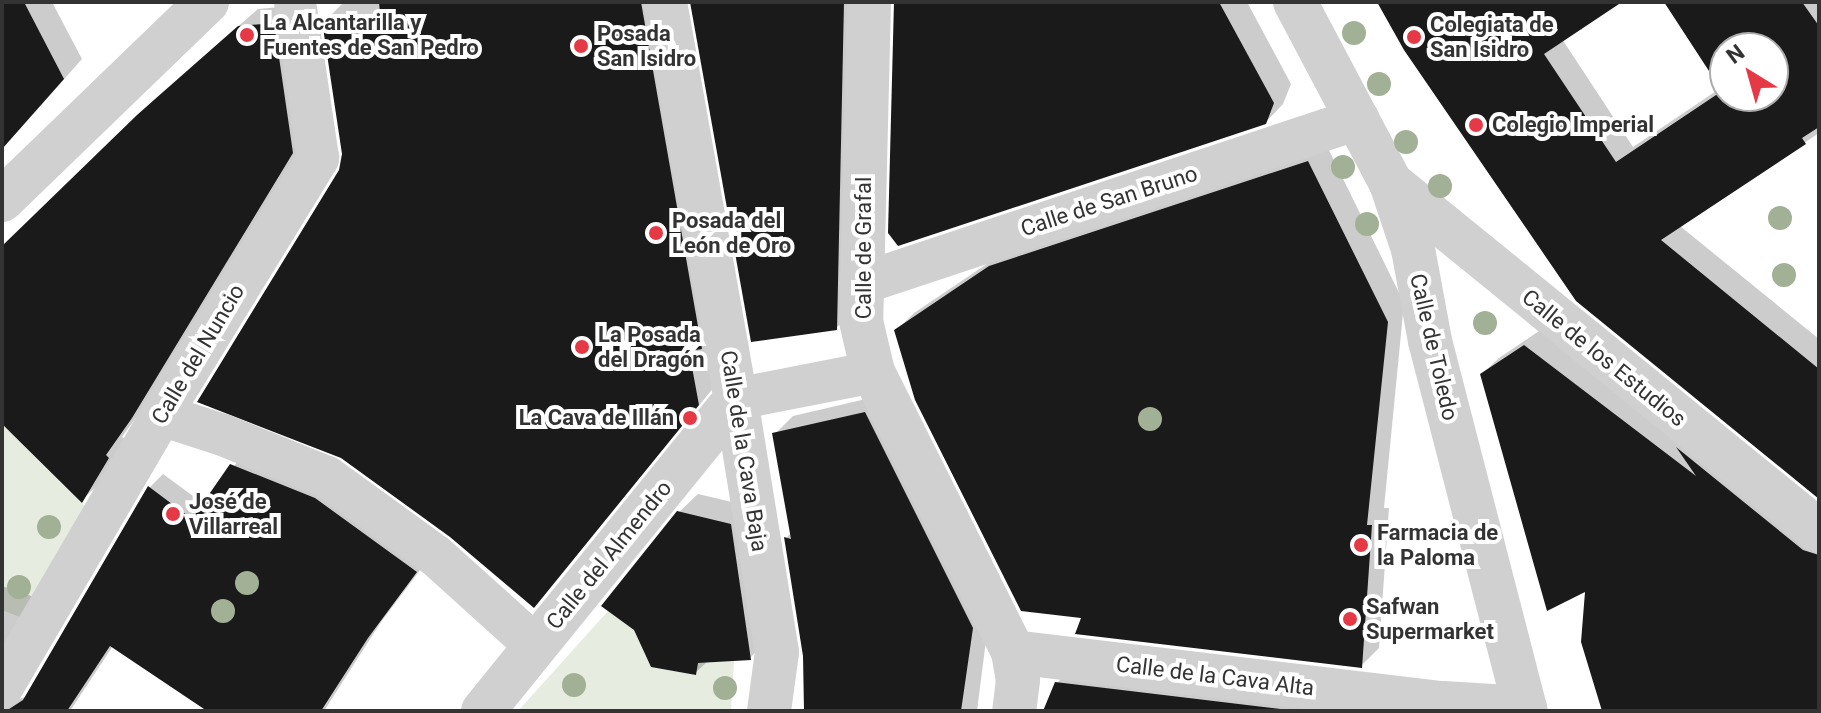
<!DOCTYPE html>
<meta charset="utf-8">
<style>
body{margin:0}
#map{position:relative;width:1821px;height:713px;overflow:hidden;background:#fff;font-family:Roboto,sans-serif}
div>[style]{position:absolute}
[style*='--x']{left:calc(var(--x)*1px);top:calc(var(--y)*1px);width:calc(var(--w)*1px);rotate:calc(var(--a)*1deg)}
.green>*{inset:0;background:#e6ecdf}
.shadow>*{inset:0;background:#0003}
.building>*{inset:0;background:#1a1a1a}
.pedestrian>*{height:42px;margin:-21px;padding:0 21px;transform-origin:21px;border-radius:21px;background:#d0d0d0}
.minor>*{height:44px;margin:-22px;padding:0 22px;transform-origin:22px;border-radius:22px;background:#d0d0d0}
.tertiary>*{height:44px;margin:-22px;padding:0 22px;transform-origin:22px;border-radius:22px;background:#d0d0d0}
.trees>*{width:24px;height:24px;margin:-12px;border-radius:50%;background:#a2b095}
.dots>*{width:22px;height:22px;translate:-50% -50%;box-sizing:border-box;border:4px solid #fff;border-radius:50%}
span{translate:-50% -50%;white-space:nowrap;text-align:center;line-height:1.15;-webkit-text-stroke:8px #fff;paint-order:stroke}
.poi-label{font-size:22px;color:#333;font-weight:700}
.left{translate:0 -50%;text-align:left}
.right{translate:-100% -50%;text-align:right}
.street-label{font-size:22px;color:#333}
.frame{position:absolute;inset:0;border:4px solid #333;pointer-events:none}
.north{position:absolute;left:1709px;top:32px;width:80px;height:80px;box-sizing:border-box;background:#fff;border:2px solid #adadad;border-radius:50%;rotate:323deg;font-size:22px;font-weight:700;line-height:32px;text-align:center;color:#333}
.north::after{content:'';display:block;margin:auto;width:28px;height:36px;background:#e63946;clip-path:polygon(50% 0,100% 100%,50% 72%,0 100%)}
</style>
<div id="map">
<div class="green">
<i style="clip-path:polygon(2px 424px,88px 509px,20px 617px,2px 610px)"></i>
<i style="clip-path:polygon(608px 611px,634px 630px,651px 667px,696px 675px,698px 663px,734px 661px,731px 711px,518px 711px)"></i>
</div>
<div class="shadow">
<i style="clip-path:polygon(2px 2px,52px 2px,82px 59px,2px 149px)"></i>
<i style="clip-path:polygon(361px 2px,660px 2px,715px 386px,534px 606px,340px 171px,344px 155px,324px 22px,342px 4px)"></i>
<i style="clip-path:polygon(692px 2px,861px 2px,855px 310px,836px 328px)"></i>
<i style="clip-path:polygon(896px 2px,1247px 2px,1291px 84px,1283px 104px,1265px 123px)"></i>
<i style="clip-path:polygon(evenodd,1380px 2px,1618px 2px,1562px 39px,1633px 147px,1722px 87px,1666px 2px,1819px 2px,1819px 133px,1680px 226px,1819px 339px,1819px 496px,1380px 2px,1725px 48px,1773px 48px,1773px 96px,1725px 96px,1725px 48px)"></i>
<i style="clip-path:polygon(291px 6px,310px 134px,150px 398px,122px 437px,125px 439px,100px 483px,82px 500px,2px 422px,2px 248px,157px 97px,258px 9px)"></i>
<i style="clip-path:polygon(1326px 144px,1404px 303px,1384px 508px,1389px 508px,1379px 648px,1361px 666px,1084px 616px,896px 331px,914px 313px,1009px 249px)"></i>
<i style="clip-path:polygon(1542px 329px,1819px 533px,1819px 711px,1604px 711px,1587px 588px,1482px 374px,1499px 358px)"></i>
<i style="clip-path:polygon(883px 395px,990px 609px,977px 711px,804px 711px,805px 656px,786px 538px,792px 532px,775px 434px,793px 416px)"></i>
<i style="clip-path:polygon(246px 451px,430px 557px,381px 622px,324px 711px,203px 711px,206px 707px,113px 646px,70px 711px,2px 711px,2px 706px,27px 696px,149px 488px,163px 474px,204px 504px)"></i>
<i style="clip-path:polygon(698px 494px,749px 506px,768px 639px,750px 658px,708px 661px,695px 673px,678px 513px)"></i>
<i style="clip-path:polygon(2px 586px,34px 597px,2px 651px)"></i>
<i style="clip-path:polygon(1076px 664px,1448px 711px,1045px 711px,1057px 683px)"></i>
</div>
<div class="building">
<i style="clip-path:polygon(2px 2px,24px 2px,64px 79px,2px 149px)"></i>
<i style="clip-path:polygon(379px 2px,641px 2px,702px 349px,689px 351px,699px 405px,534px 608px,450px 537px,341px 458px,197px 402px,339px 170px,342px 154px,322px 21px,380px 14px)"></i>
<i style="clip-path:polygon(690px 2px,844px 2px,837px 330px,751px 342px)"></i>
<i style="clip-path:polygon(894px 2px,1219px 2px,1274px 103px,1266px 124px,898px 246px,888px 233px)"></i>
<i style="clip-path:polygon(evenodd,1377px 2px,1622px 2px,1544px 54px,1616px 162px,1722px 91px,1664px 2px,1802px 2px,1819px 26px,1819px 127px,1802px 138px,1806px 144px,1661px 240px,1819px 369px,1819px 499px,1576px 301px,1404px 50px,1377px 2px,1725px 48px,1773px 48px,1773px 96px,1725px 96px,1725px 48px)"></i>
<i style="clip-path:polygon(274px 23px,293px 153px,132px 418px,106px 455px,109px 458px,82px 503px,2px 424px,2px 246px,137px 115px,238px 26px)"></i>
<i style="clip-path:polygon(1308px 161px,1388px 322px,1367px 525px,1372px 525px,1362px 668px,1075px 634px,1081px 618px,1021px 611px,915px 400px,894px 330px,989px 266px)"></i>
<i style="clip-path:polygon(1524px 345px,1696px 476px,1676px 447px,1803px 550px,1819px 555px,1819px 711px,1602px 711px,1581px 642px,1585px 592px,1547px 611px,1480px 374px)"></i>
<i style="clip-path:polygon(865px 412px,973px 628px,961px 711px,804px 711px,803px 656px,784px 537px,791px 539px,772px 433px)"></i>
<i style="clip-path:polygon(230px 464px,315px 498px,417px 572px,368px 638px,321px 711px,207px 711px,110px 646px,67px 711px,6px 711px,23px 700px,148px 486px,192px 519px)"></i>
<i style="clip-path:polygon(677px 511px,731px 524px,751px 660px,698px 663px,696px 675px,651px 667px,634px 630px,601px 606px)"></i>
<i style="clip-path:polygon(1055px 682px,1298px 711px,1043px 711px)"></i>
</div>
<div class="pedestrian">
<i style="--x:860;--y:284;--w:525;--a:-18.33"></i>
<i style="--x:736;--y:399;--w:140;--a:-11.1"></i>
<i style="--x:161;--y:415;--w:65;--a:17.9"></i>
<i style="--x:223;--y:435;--w:112;--a:22"></i>
<i style="--x:327;--y:477;--w:135;--a:35.9"></i>
<i style="--x:436;--y:556;--w:133;--a:42"></i>
<i style="--x:2;--y:688;--w:355;--a:-59.7"></i>
<i style="--x:181;--y:382;--w:263;--a:-58.5"></i>
<i style="--x:318;--y:158;--w:158;--a:-98.4"></i>
</div>
<div class="minor">
<i style="--x:665;--y:2;--w:403;--a:79.9"></i>
<i style="--x:736;--y:399;--w:256;--a:80.8"></i>
<i style="--x:777;--y:652;--w:60;--a:97.7"></i>
<i style="--x:869;--y:2;--w:319;--a:91.4"></i>
<i style="--x:861;--y:321;--w:52;--a:76.8"></i>
<i style="--x:873;--y:372;--w:313;--a:63.4"></i>
<i style="--x:1013;--y:652;--w:28;--a:80"></i>
<i style="--x:1018;--y:680;--w:31;--a:97"></i>
<i style="--x:1391;--y:183;--w:552;--a:39.11"></i>
<i style="--x:1013;--y:652;--w:433;--a:6.8"></i>
<i style="--x:1443;--y:703;--w:82;--a:3.5"></i>
<i style="--x:483;--y:711;--w:402;--a:-51"></i>
</div>
<div class="tertiary">
<i style="--x:1295;--y:2;--w:205;--a:62.1"></i>
<i style="--x:1391;--y:183;--w:70;--a:71.6"></i>
<i style="--x:1413;--y:249;--w:94;--a:79.5"></i>
<i style="--x:1430;--y:341;--w:382;--a:75.5"></i>
<i style="--x:2;--y:200;--w:285;--a:-44"></i>
</div>
<div class="trees">
<i style="left:1354px;top:33px"></i>
<i style="left:1379px;top:84px"></i>
<i style="left:1406px;top:142px"></i>
<i style="left:1343px;top:167px"></i>
<i style="left:1440px;top:186px"></i>
<i style="left:1780px;top:218px"></i>
<i style="left:1367px;top:224px"></i>
<i style="left:1784px;top:275px"></i>
<i style="left:1485px;top:323px"></i>
<i style="left:1150px;top:419px"></i>
<i style="left:49px;top:527px"></i>
<i style="left:247px;top:583px"></i>
<i style="left:19px;top:587px"></i>
<i style="left:223px;top:611px"></i>
<i style="left:574px;top:685px"></i>
<i style="left:725px;top:688px"></i>
</div>
<div class="dots">
<i style="left:247px;top:35px;background:#e63946"></i>
<i style="left:1414px;top:37px;background:#e63946"></i>
<i style="left:581px;top:46px;background:#e63946"></i>
<i style="left:1476px;top:125px;background:#e63946"></i>
<i style="left:656px;top:233px;background:#e63946"></i>
<i style="left:582px;top:347px;background:#e63946"></i>
<i style="left:690px;top:418px;background:#e63946"></i>
<i style="left:173px;top:514px;background:#e63946"></i>
<i style="left:1361px;top:545px;background:#e63946"></i>
<i style="left:1350px;top:619px;background:#e63946"></i>
</div>
<div class="poi-label">
<span class="left" style="left:263px;top:35px">La Alcantarilla y<br>Fuentes de San Pedro</span>
<span class="left" style="left:1430px;top:37px">Colegiata de<br>San Isidro</span>
<span class="left" style="left:597px;top:46px">Posada<br>San Isidro</span>
<span class="left" style="left:1492px;top:125px">Colegio Imperial</span>
<span class="left" style="left:672px;top:233px">Posada del<br>León de Oro</span>
<span class="left" style="left:598px;top:347px">La Posada<br>del Dragón</span>
<span class="right" style="left:674px;top:418px">La Cava de Illán</span>
<span class="left" style="left:189px;top:514px">José de<br>Villarreal</span>
<span class="left" style="left:1377px;top:545px">Farmacia de<br>la Paloma</span>
<span class="left" style="left:1366px;top:619px">Safwan<br>Supermarket</span>
</div>
<div class="street-label">
<span style="left:1109px;top:201px;rotate:-18deg">Calle de San Bruno</span>
<span style="left:864px;top:248px;rotate:-90deg">Calle de Grafal</span>
<span style="left:1434px;top:347px;rotate:77deg">Calle de Toledo</span>
<span style="left:198px;top:354px;rotate:-59deg">Calle del Nuncio</span>
<span style="left:1604px;top:358px;rotate:39deg">Calle de los Estudios</span>
<span style="left:744px;top:451px;rotate:81deg">Calle de la Cava Baja</span>
<span style="left:609px;top:555px;rotate:-51deg">Calle del Almendro</span>
<span style="left:1215px;top:676px;rotate:7deg">Calle de la Cava Alta</span>
</div>
<div class="frame"></div>
<div class="north">N</div>
</div>
